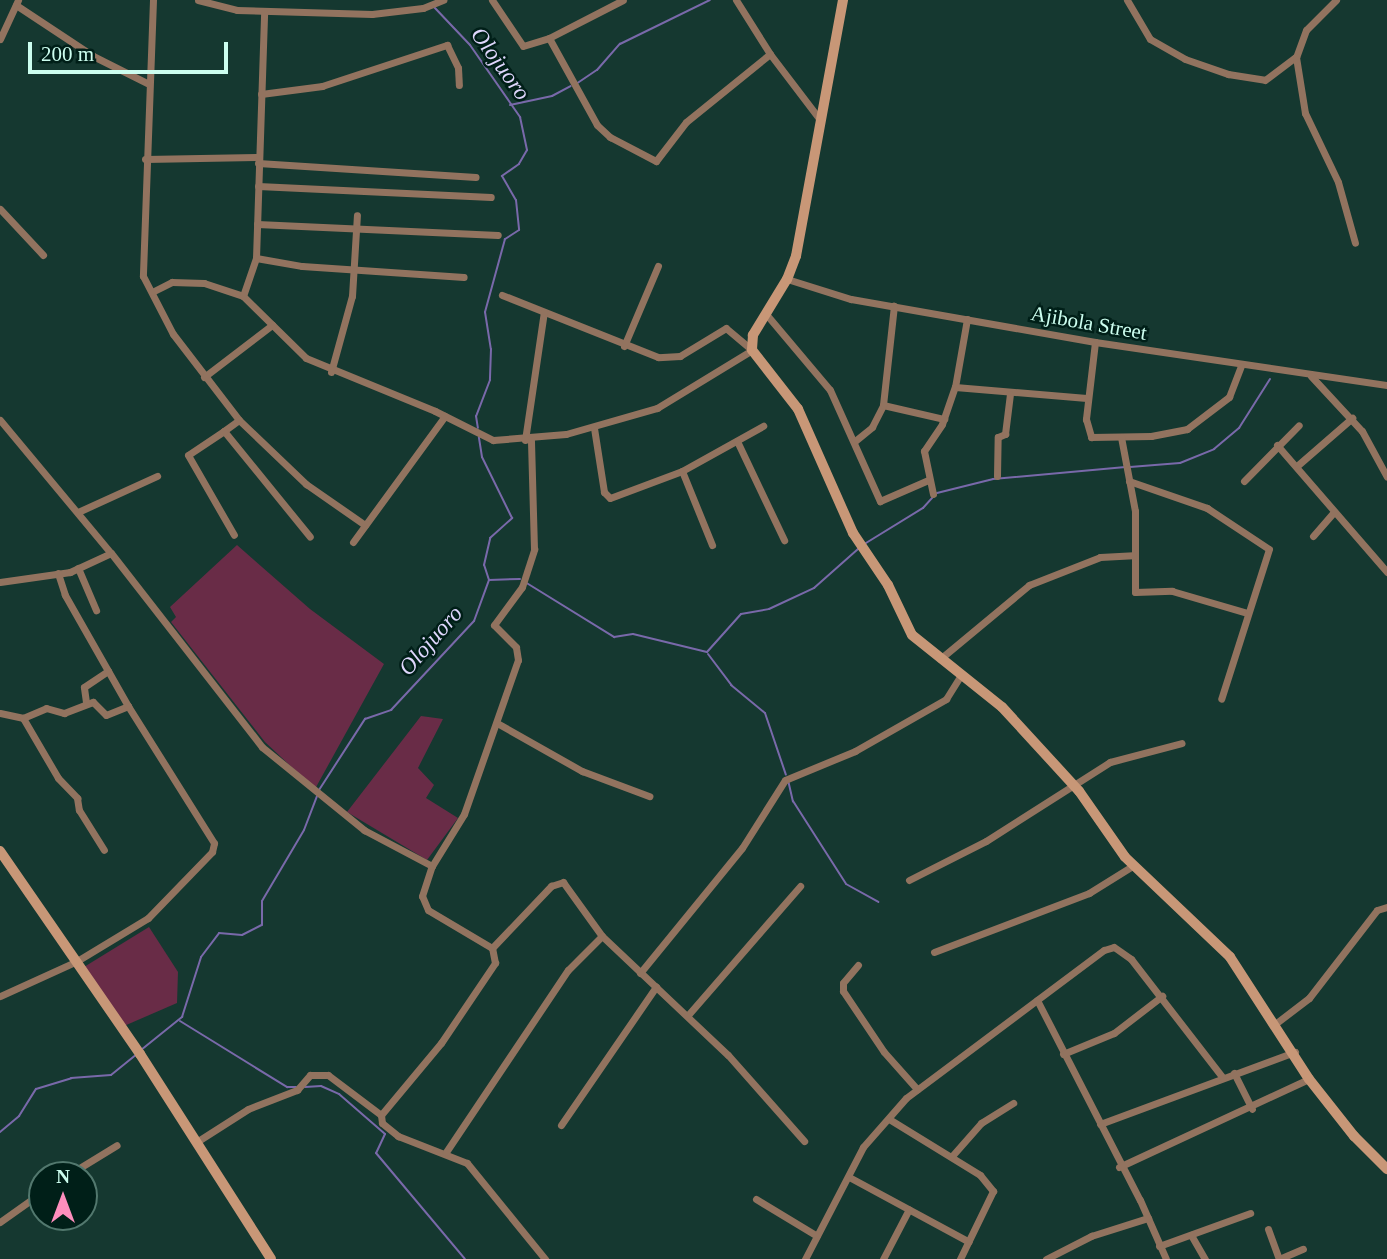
<!DOCTYPE html>
<style>
body{margin:0}
#map{position:relative;width:1387px;height:1259px;overflow:hidden;background:#153830;font-family:"Times New Roman",serif}
div>[style]{position:absolute}
[style*='--x']{left:calc(var(--x)*1px);top:calc(var(--y)*1px);width:calc(var(--w)*1px);rotate:calc(var(--a)*1deg)}
.green>*{inset:0;background:#692c47}
.stream>*{height:2px;margin:-1px;padding:0 1px;transform-origin:1px;border-radius:1px;background:#7969aa}
.street>*{height:7px;margin:-3.5px;padding:0 3.5px;transform-origin:3.5px;border-radius:3.5px;background:#92735f}
.secondary>*{height:10px;margin:-5px;padding:0 5px;transform-origin:5px;border-radius:5px;background:#c89777}
span{translate:-50% -50%;white-space:nowrap;text-align:center;line-height:1.15;-webkit-text-stroke:5px #001f18;paint-order:stroke}
.street-label{font-size:21px;color:#ccfeef}
.water-label{font-size:23px;color:#ded6fc;font-style:italic}
.north{position:absolute;left:28px;top:1161px;width:70px;height:70px;box-sizing:border-box;background:#001f18;border:2px solid #52786e;border-radius:50%;rotate:0deg;font-size:19px;font-weight:700;line-height:28px;text-align:center;color:#ccfeef}
.north::after{content:'';display:block;margin:auto;width:24px;height:32px;background:#fe8ebd;clip-path:polygon(50% 0,100% 100%,50% 72%,0 100%)}
.scale{position:absolute;left:28px;top:42px;width:200px;height:32px;box-sizing:border-box;border:4px solid #ccfeef;border-top:0;padding-left:9px;font-size:21px;line-height:24px;white-space:nowrap;color:#ccfeef;-webkit-text-stroke:5px #001f18;paint-order:stroke}
</style>
<div id="map">
<div class="green">
<i style="clip-path:polygon(237px 545px,310px 609px,384px 664px,315px 789px,265px 742px,171px 622px,176px 617px,170px 607px)"></i>
<i style="clip-path:polygon(421px 716px,443px 719px,418px 768px,434px 785px,426px 798px,458px 818px,427px 860px,347px 812px)"></i>
<i style="clip-path:polygon(149px 927px,178px 972px,177px 1003px,124px 1026px,84px 967px)"></i>
</div>
<div class="stream">
<i style="--x:434;--y:7;--w:52;--a:46.5"></i>
<i style="--x:470;--y:45;--w:88;--a:55.2"></i>
<i style="--x:520;--y:117;--w:34;--a:78"></i>
<i style="--x:527;--y:150;--w:16;--a:120"></i>
<i style="--x:519;--y:164;--w:21;--a:145"></i>
<i style="--x:502;--y:176;--w:28;--a:60"></i>
<i style="--x:516;--y:200;--w:30;--a:84"></i>
<i style="--x:519;--y:230;--w:17;--a:147"></i>
<i style="--x:505;--y:239;--w:76;--a:105.3"></i>
<i style="--x:485;--y:312;--w:37;--a:81"></i>
<i style="--x:491;--y:349;--w:31;--a:92"></i>
<i style="--x:490;--y:380;--w:39;--a:111"></i>
<i style="--x:476;--y:416;--w:12;--a:81"></i>
<i style="--x:576;--y:84;--w:25;--a:-34"></i>
<i style="--x:597;--y:70;--w:35;--a:-49"></i>
<i style="--x:620;--y:44;--w:100;--a:-26.1"></i>
<i style="--x:510;--y:105;--w:43;--a:-12.1"></i>
<i style="--x:552;--y:96;--w:21;--a:-28"></i>
<i style="--x:1130;--y:467;--w:50;--a:-4.6"></i>
<i style="--x:1180;--y:463;--w:37;--a:-22"></i>
<i style="--x:1214;--y:449;--w:33;--a:-40"></i>
<i style="--x:1239;--y:428;--w:58;--a:-57.7"></i>
<i style="--x:937;--y:493;--w:58;--a:-14"></i>
<i style="--x:993;--y:479;--w:133;--a:-5.2"></i>
<i style="--x:866;--y:543;--w:67;--a:-31.6"></i>
<i style="--x:923;--y:508;--w:15;--a:-48"></i>
<i style="--x:489;--y:580;--w:31;--a:-2"></i>
<i style="--x:525;--y:582;--w:105;--a:31.7"></i>
<i style="--x:614;--y:637;--w:19;--a:-9"></i>
<i style="--x:633;--y:634;--w:76;--a:13.7"></i>
<i style="--x:707;--y:652;--w:51;--a:-48.2"></i>
<i style="--x:741;--y:614;--w:28;--a:-10"></i>
<i style="--x:769;--y:609;--w:50;--a:-25"></i>
<i style="--x:814;--y:588;--w:60;--a:-41.6"></i>
<i style="--x:708;--y:654;--w:39;--a:53"></i>
<i style="--x:731;--y:685;--w:44;--a:39.5"></i>
<i style="--x:765;--y:713;--w:65;--a:71.3"></i>
<i style="--x:788;--y:780;--w:22;--a:77"></i>
<i style="--x:793;--y:801;--w:98;--a:57.4"></i>
<i style="--x:846;--y:884;--w:37;--a:29"></i>
<i style="--x:319;--y:790;--w:85;--a:-57.1"></i>
<i style="--x:365;--y:719;--w:28;--a:-19"></i>
<i style="--x:391;--y:710;--w:122;--a:-47"></i>
<i style="--x:474;--y:621;--w:44;--a:-69.9"></i>
<i style="--x:489;--y:580;--w:16;--a:-108"></i>
<i style="--x:484;--y:565;--w:28;--a:-77"></i>
<i style="--x:490;--y:538;--w:30;--a:-42"></i>
<i style="--x:512;--y:518;--w:68;--a:-116.2"></i>
<i style="--x:482;--y:457;--w:20;--a:-99"></i>
<i style="--x:180;--y:1021;--w:126;--a:31.7"></i>
<i style="--x:287;--y:1087;--w:9;--a:0"></i>
<i style="--x:141;--y:1050;--w:53;--a:-38.8"></i>
<i style="--x:182;--y:1017;--w:63;--a:-72.4"></i>
<i style="--x:201;--y:957;--w:30;--a:-53"></i>
<i style="--x:219;--y:933;--w:23;--a:5"></i>
<i style="--x:242;--y:935;--w:22;--a:-27"></i>
<i style="--x:262;--y:925;--w:24;--a:-90"></i>
<i style="--x:262;--y:901;--w:82;--a:-59.4"></i>
<i style="--x:304;--y:830;--w:36;--a:-69"></i>
<i style="--x:305;--y:1087;--w:16;--a:-4"></i>
<i style="--x:321;--y:1086;--w:20;--a:24"></i>
<i style="--x:339;--y:1094;--w:61;--a:41"></i>
<i style="--x:385;--y:1134;--w:21;--a:115"></i>
<i style="--x:376;--y:1153;--w:138;--a:50"></i>
<i style="--x:0;--y:1132;--w:25;--a:-40"></i>
<i style="--x:19;--y:1116;--w:32;--a:-58"></i>
<i style="--x:36;--y:1089;--w:37;--a:-17"></i>
<i style="--x:71;--y:1078;--w:40;--a:-4.3"></i>
<i style="--x:111;--y:1075;--w:33;--a:-39"></i>
</div>
<div class="street">
<i style="--x:153;--y:0;--w:276;--a:92.1"></i>
<i style="--x:143;--y:276;--w:65;--a:62.7"></i>
<i style="--x:173;--y:334;--w:108;--a:52.5"></i>
<i style="--x:239;--y:420;--w:93;--a:43.7"></i>
<i style="--x:306;--y:484;--w:72;--a:34.8"></i>
<i style="--x:198;--y:0;--w:40;--a:14.4"></i>
<i style="--x:237;--y:10;--w:135;--a:1.7"></i>
<i style="--x:372;--y:14;--w:51;--a:-6.7"></i>
<i style="--x:423;--y:8;--w:22;--a:-22"></i>
<i style="--x:492;--y:0;--w:55;--a:56"></i>
<i style="--x:523;--y:46;--w:27;--a:-17"></i>
<i style="--x:549;--y:38;--w:83;--a:-27.2"></i>
<i style="--x:736;--y:0;--w:64;--a:57.8"></i>
<i style="--x:770;--y:54;--w:84;--a:52.7"></i>
<i style="--x:1127;--y:0;--w:45;--a:59.5"></i>
<i style="--x:1150;--y:39;--w:40;--a:29.7"></i>
<i style="--x:1185;--y:59;--w:46;--a:19.2"></i>
<i style="--x:1228;--y:74;--w:37;--a:9"></i>
<i style="--x:1265;--y:80;--w:39;--a:-37"></i>
<i style="--x:1336;--y:0;--w:42;--a:135"></i>
<i style="--x:1306;--y:30;--w:29;--a:110"></i>
<i style="--x:1296;--y:57;--w:57;--a:80.9"></i>
<i style="--x:1305;--y:113;--w:76;--a:64.4"></i>
<i style="--x:1338;--y:182;--w:63;--a:74.4"></i>
<i style="--x:16;--y:5;--w:92;--a:33.5"></i>
<i style="--x:93;--y:56;--w:60;--a:26.6"></i>
<i style="--x:549;--y:38;--w:99;--a:61.1"></i>
<i style="--x:597;--y:125;--w:18;--a:43"></i>
<i style="--x:610;--y:137;--w:52;--a:27.6"></i>
<i style="--x:656;--y:161;--w:49;--a:-52.4"></i>
<i style="--x:686;--y:122;--w:108;--a:-39"></i>
<i style="--x:0;--y:39;--w:43;--a:-65.2"></i>
<i style="--x:261;--y:94;--w:62;--a:-7.5"></i>
<i style="--x:322;--y:86;--w:132;--a:-18.2"></i>
<i style="--x:447;--y:45;--w:25;--a:64"></i>
<i style="--x:458;--y:68;--w:17;--a:87"></i>
<i style="--x:145;--y:159;--w:114;--a:-1"></i>
<i style="--x:258;--y:163;--w:218;--a:3.7"></i>
<i style="--x:258;--y:186;--w:233;--a:2.7"></i>
<i style="--x:0;--y:209;--w:63;--a:46.9"></i>
<i style="--x:257;--y:224;--w:241;--a:2.6"></i>
<i style="--x:256;--y:258;--w:47;--a:9.9"></i>
<i style="--x:302;--y:266;--w:162;--a:3.9"></i>
<i style="--x:787;--y:279;--w:67;--a:17.4"></i>
<i style="--x:851;--y:299;--w:248;--a:10"></i>
<i style="--x:1095;--y:342;--w:295;--a:8.4"></i>
<i style="--x:152;--y:292;--w:22;--a:-27"></i>
<i style="--x:172;--y:282;--w:32;--a:2"></i>
<i style="--x:204;--y:283;--w:41;--a:18.4"></i>
<i style="--x:243;--y:296;--w:88;--a:44.5"></i>
<i style="--x:306;--y:358;--w:139;--a:22.3"></i>
<i style="--x:435;--y:411;--w:65;--a:26.6"></i>
<i style="--x:493;--y:440;--w:73;--a:-4.7"></i>
<i style="--x:566;--y:434;--w:95;--a:-15.9"></i>
<i style="--x:657;--y:408;--w:111;--a:-31.4"></i>
<i style="--x:752;--y:350;--w:34;--a:-140"></i>
<i style="--x:726;--y:328;--w:54;--a:148.7"></i>
<i style="--x:680;--y:356;--w:22;--a:177"></i>
<i style="--x:658;--y:357;--w:168;--a:-158.3"></i>
<i style="--x:243;--y:296;--w:40;--a:-71.1"></i>
<i style="--x:256;--y:258;--w:246;--a:-88.1"></i>
<i style="--x:766;--y:314;--w:99;--a:49.9"></i>
<i style="--x:830;--y:390;--w:122;--a:65.8"></i>
<i style="--x:880;--y:501;--w:52;--a:-23.6"></i>
<i style="--x:1095;--y:342;--w:78;--a:96.7"></i>
<i style="--x:1086;--y:419;--w:19;--a:74"></i>
<i style="--x:1091;--y:437;--w:60;--a:-1"></i>
<i style="--x:1151;--y:436;--w:37;--a:-11"></i>
<i style="--x:1187;--y:429;--w:53;--a:-37.3"></i>
<i style="--x:1229;--y:397;--w:33;--a:-69"></i>
<i style="--x:624;--y:346;--w:87;--a:-67"></i>
<i style="--x:331;--y:372;--w:79;--a:-74.6"></i>
<i style="--x:352;--y:296;--w:81;--a:-86.5"></i>
<i style="--x:1311;--y:376;--w:75;--a:47.2"></i>
<i style="--x:1362;--y:431;--w:52;--a:61.5"></i>
<i style="--x:204;--y:377;--w:86;--a:-37.4"></i>
<i style="--x:955;--y:387;--w:132;--a:4.8"></i>
<i style="--x:883;--y:405;--w:63;--a:12.9"></i>
<i style="--x:0;--y:420;--w:173;--a:50.2"></i>
<i style="--x:111;--y:553;--w:246;--a:52.1"></i>
<i style="--x:262;--y:747;--w:132;--a:39.1"></i>
<i style="--x:364;--y:830;--w:77;--a:27.9"></i>
<i style="--x:239;--y:420;--w:19;--a:144"></i>
<i style="--x:224;--y:431;--w:136;--a:50.9"></i>
<i style="--x:594;--y:428;--w:65;--a:81.1"></i>
<i style="--x:604;--y:492;--w:8;--a:45"></i>
<i style="--x:610;--y:498;--w:77;--a:-20.6"></i>
<i style="--x:682;--y:471;--w:93;--a:-29.1"></i>
<i style="--x:224;--y:431;--w:43;--a:146.3"></i>
<i style="--x:188;--y:455;--w:92;--a:60.1"></i>
<i style="--x:1121;--y:437;--w:75;--a:79.3"></i>
<i style="--x:1135;--y:511;--w:81;--a:90"></i>
<i style="--x:1135;--y:592;--w:37;--a:-2"></i>
<i style="--x:1172;--y:591;--w:78;--a:16.3"></i>
<i style="--x:525;--y:440;--w:129;--a:-81.6"></i>
<i style="--x:737;--y:441;--w:110;--a:64.6"></i>
<i style="--x:855;--y:441;--w:22;--a:-39"></i>
<i style="--x:872;--y:427;--w:25;--a:-63"></i>
<i style="--x:883;--y:405;--w:100;--a:-83.7"></i>
<i style="--x:1277;--y:445;--w:168;--a:49.1"></i>
<i style="--x:1298;--y:465;--w:72;--a:-41"></i>
<i style="--x:682;--y:471;--w:80;--a:67.9"></i>
<i style="--x:997;--y:476;--w:39;--a:-89"></i>
<i style="--x:998;--y:437;--w:8;--a:-23"></i>
<i style="--x:1005;--y:434;--w:40;--a:-82.9"></i>
<i style="--x:1129;--y:481;--w:83;--a:19.1"></i>
<i style="--x:1207;--y:508;--w:74;--a:33.5"></i>
<i style="--x:1269;--y:549;--w:157;--a:107.7"></i>
<i style="--x:1244;--y:481;--w:78;--a:-45.5"></i>
<i style="--x:933;--y:494;--w:44;--a:-101.8"></i>
<i style="--x:924;--y:451;--w:32;--a:-56"></i>
<i style="--x:942;--y:424;--w:39;--a:-71"></i>
<i style="--x:955;--y:387;--w:69;--a:-80"></i>
<i style="--x:78;--y:512;--w:87;--a:-24.5"></i>
<i style="--x:1313;--y:536;--w:32;--a:-49"></i>
<i style="--x:353;--y:542;--w:156;--a:-53.9"></i>
<i style="--x:78;--y:568;--w:46;--a:66.8"></i>
<i style="--x:0;--y:582;--w:71;--a:-8.1"></i>
<i style="--x:70;--y:572;--w:45;--a:-24.9"></i>
<i style="--x:940;--y:659;--w:116;--a:-39.7"></i>
<i style="--x:1029;--y:585;--w:76;--a:-21.5"></i>
<i style="--x:1100;--y:557;--w:33;--a:-3"></i>
<i style="--x:86;--y:702;--w:15;--a:-98"></i>
<i style="--x:84;--y:687;--w:29;--a:-34"></i>
<i style="--x:0;--y:713;--w:24;--a:12"></i>
<i style="--x:23;--y:718;--w:25;--a:-23"></i>
<i style="--x:46;--y:708;--w:19;--a:16"></i>
<i style="--x:64;--y:713;--w:31;--a:-21"></i>
<i style="--x:93;--y:702;--w:18;--a:45"></i>
<i style="--x:106;--y:715;--w:24;--a:-22"></i>
<i style="--x:23;--y:718;--w:69;--a:59.7"></i>
<i style="--x:58;--y:778;--w:28;--a:46"></i>
<i style="--x:77;--y:798;--w:12;--a:81"></i>
<i style="--x:79;--y:810;--w:47;--a:58"></i>
<i style="--x:497;--y:723;--w:98;--a:29.5"></i>
<i style="--x:582;--y:771;--w:72;--a:20.5"></i>
<i style="--x:909;--y:880;--w:86;--a:-26.9"></i>
<i style="--x:986;--y:841;--w:147;--a:-32.5"></i>
<i style="--x:1110;--y:762;--w:74;--a:-14.8"></i>
<i style="--x:492;--y:948;--w:86;--a:-46.4"></i>
<i style="--x:551;--y:886;--w:13;--a:-18"></i>
<i style="--x:563;--y:882;--w:67;--a:54.2"></i>
<i style="--x:602;--y:936;--w:173;--a:43.4"></i>
<i style="--x:728;--y:1055;--w:115;--a:48.5"></i>
<i style="--x:934;--y:952;--w:166;--a:-20.8"></i>
<i style="--x:1089;--y:893;--w:53;--a:-31.9"></i>
<i style="--x:858;--y:965;--w:23;--a:130"></i>
<i style="--x:843;--y:983;--w:8;--a:90"></i>
<i style="--x:843;--y:991;--w:73;--a:56.1"></i>
<i style="--x:884;--y:1052;--w:50;--a:48.3"></i>
<i style="--x:640;--y:973;--w:161;--a:-50.8"></i>
<i style="--x:742;--y:848;--w:80;--a:-57.7"></i>
<i style="--x:785;--y:780;--w:76;--a:-22.5"></i>
<i style="--x:855;--y:751;--w:105;--a:-29.7"></i>
<i style="--x:946;--y:699;--w:28;--a:-58"></i>
<i style="--x:0;--y:996;--w:85;--a:-24.4"></i>
<i style="--x:77;--y:961;--w:83;--a:-31.2"></i>
<i style="--x:148;--y:918;--w:92;--a:-45.9"></i>
<i style="--x:212;--y:852;--w:9;--a:-77"></i>
<i style="--x:214;--y:843;--w:162;--a:-122.1"></i>
<i style="--x:128;--y:706;--w:128;--a:-119.6"></i>
<i style="--x:65;--y:595;--w:23;--a:-108"></i>
<i style="--x:1037;--y:1000;--w:225;--a:62.8"></i>
<i style="--x:1140;--y:1200;--w:64;--a:66.2"></i>
<i style="--x:688;--y:1015;--w:171;--a:-49"></i>
<i style="--x:1275;--y:1024;--w:43;--a:-37.4"></i>
<i style="--x:1309;--y:998;--w:111;--a:-52.3"></i>
<i style="--x:1377;--y:910;--w:10;--a:-17"></i>
<i style="--x:1063;--y:1054;--w:55;--a:-22.4"></i>
<i style="--x:1114;--y:1033;--w:61;--a:-37.6"></i>
<i style="--x:1234;--y:1073;--w:40;--a:63.4"></i>
<i style="--x:381;--y:1115;--w:94;--a:-50.2"></i>
<i style="--x:441;--y:1043;--w:97;--a:-56"></i>
<i style="--x:495;--y:963;--w:15;--a:-101"></i>
<i style="--x:492;--y:948;--w:74;--a:-149.3"></i>
<i style="--x:428;--y:910;--w:15;--a:-113"></i>
<i style="--x:422;--y:896;--w:32;--a:-72"></i>
<i style="--x:432;--y:866;--w:61;--a:-58.4"></i>
<i style="--x:464;--y:814;--w:163;--a:-70.7"></i>
<i style="--x:518;--y:660;--w:13;--a:-99"></i>
<i style="--x:516;--y:647;--w:31;--a:-135"></i>
<i style="--x:494;--y:625;--w:47;--a:-53.6"></i>
<i style="--x:522;--y:587;--w:40;--a:-72"></i>
<i style="--x:534;--y:549;--w:109;--a:-91.6"></i>
<i style="--x:889;--y:1119;--w:107;--a:31.6"></i>
<i style="--x:980;--y:1175;--w:21;--a:51"></i>
<i style="--x:993;--y:1191;--w:76;--a:115.9"></i>
<i style="--x:1100;--y:1124;--w:208;--a:-20.3"></i>
<i style="--x:561;--y:1125;--w:168;--a:-55.5"></i>
<i style="--x:198;--y:1141;--w:59;--a:-32.6"></i>
<i style="--x:248;--y:1109;--w:53;--a:-21.2"></i>
<i style="--x:297;--y:1090;--w:20;--a:-49"></i>
<i style="--x:310;--y:1075;--w:18;--a:0"></i>
<i style="--x:328;--y:1075;--w:66;--a:37"></i>
<i style="--x:381;--y:1115;--w:8;--a:83"></i>
<i style="--x:382;--y:1123;--w:21;--a:39"></i>
<i style="--x:398;--y:1136;--w:74;--a:21.4"></i>
<i style="--x:467;--y:1163;--w:124;--a:50.9"></i>
<i style="--x:446;--y:1152;--w:219;--a:-56.2"></i>
<i style="--x:568;--y:970;--w:48;--a:-45"></i>
<i style="--x:952;--y:1156;--w:44;--a:-48.7"></i>
<i style="--x:981;--y:1123;--w:38;--a:-32"></i>
<i style="--x:1119;--y:1167;--w:209;--a:-24.9"></i>
<i style="--x:68;--y:1175;--w:57;--a:-31.5"></i>
<i style="--x:849;--y:1177;--w:136;--a:28.4"></i>
<i style="--x:756;--y:1199;--w:71;--a:31.2"></i>
<i style="--x:0;--y:1222;--w:52;--a:-35.5"></i>
<i style="--x:1268;--y:1229;--w:32;--a:70"></i>
<i style="--x:1191;--y:1235;--w:28;--a:60"></i>
<i style="--x:1159;--y:1246;--w:97;--a:-19.9"></i>
<i style="--x:805;--y:1259;--w:126;--a:-62.6"></i>
<i style="--x:863;--y:1147;--w:65;--a:-48.7"></i>
<i style="--x:906;--y:1098;--w:247;--a:-36.8"></i>
<i style="--x:1104;--y:950;--w:10;--a:-17"></i>
<i style="--x:1114;--y:947;--w:21;--a:35"></i>
<i style="--x:1131;--y:959;--w:150;--a:52.3"></i>
<i style="--x:883;--y:1259;--w:56;--a:-62.5"></i>
<i style="--x:1046;--y:1259;--w:51;--a:-27.1"></i>
<i style="--x:1091;--y:1236;--w:60;--a:-17.5"></i>
<i style="--x:1279;--y:1259;--w:26;--a:-23"></i>
</div>
<div class="secondary">
<i style="--x:843;--y:0;--w:260;--a:100.4"></i>
<i style="--x:796;--y:256;--w:25;--a:111"></i>
<i style="--x:787;--y:279;--w:66;--a:121.3"></i>
<i style="--x:753;--y:335;--w:15;--a:94"></i>
<i style="--x:752;--y:350;--w:75;--a:52.1"></i>
<i style="--x:798;--y:409;--w:136;--a:66.1"></i>
<i style="--x:853;--y:533;--w:63;--a:56.1"></i>
<i style="--x:888;--y:585;--w:55;--a:64.4"></i>
<i style="--x:912;--y:635;--w:115;--a:38.7"></i>
<i style="--x:1002;--y:707;--w:114;--a:47.5"></i>
<i style="--x:1079;--y:791;--w:80;--a:55.1"></i>
<i style="--x:1125;--y:857;--w:145;--a:43.6"></i>
<i style="--x:1230;--y:957;--w:145;--a:57.1"></i>
<i style="--x:1309;--y:1079;--w:73;--a:51.7"></i>
<i style="--x:1354;--y:1136;--w:47;--a:45"></i>
<i style="--x:0;--y:851;--w:247;--a:55.4"></i>
<i style="--x:140;--y:1054;--w:243;--a:57.4"></i>
</div>
<div class="street-label">
<span style="left:1089px;top:323px;rotate:10deg">Ajibola Street</span>
</div>
<div class="water-label">
<span style="left:500px;top:64px;rotate:54deg">Olojuoro</span>
<span style="left:431px;top:641px;rotate:-49deg">Olojuoro</span>
</div>
<div class="north">N</div>
<div class="scale">200 m</div>
</div>
